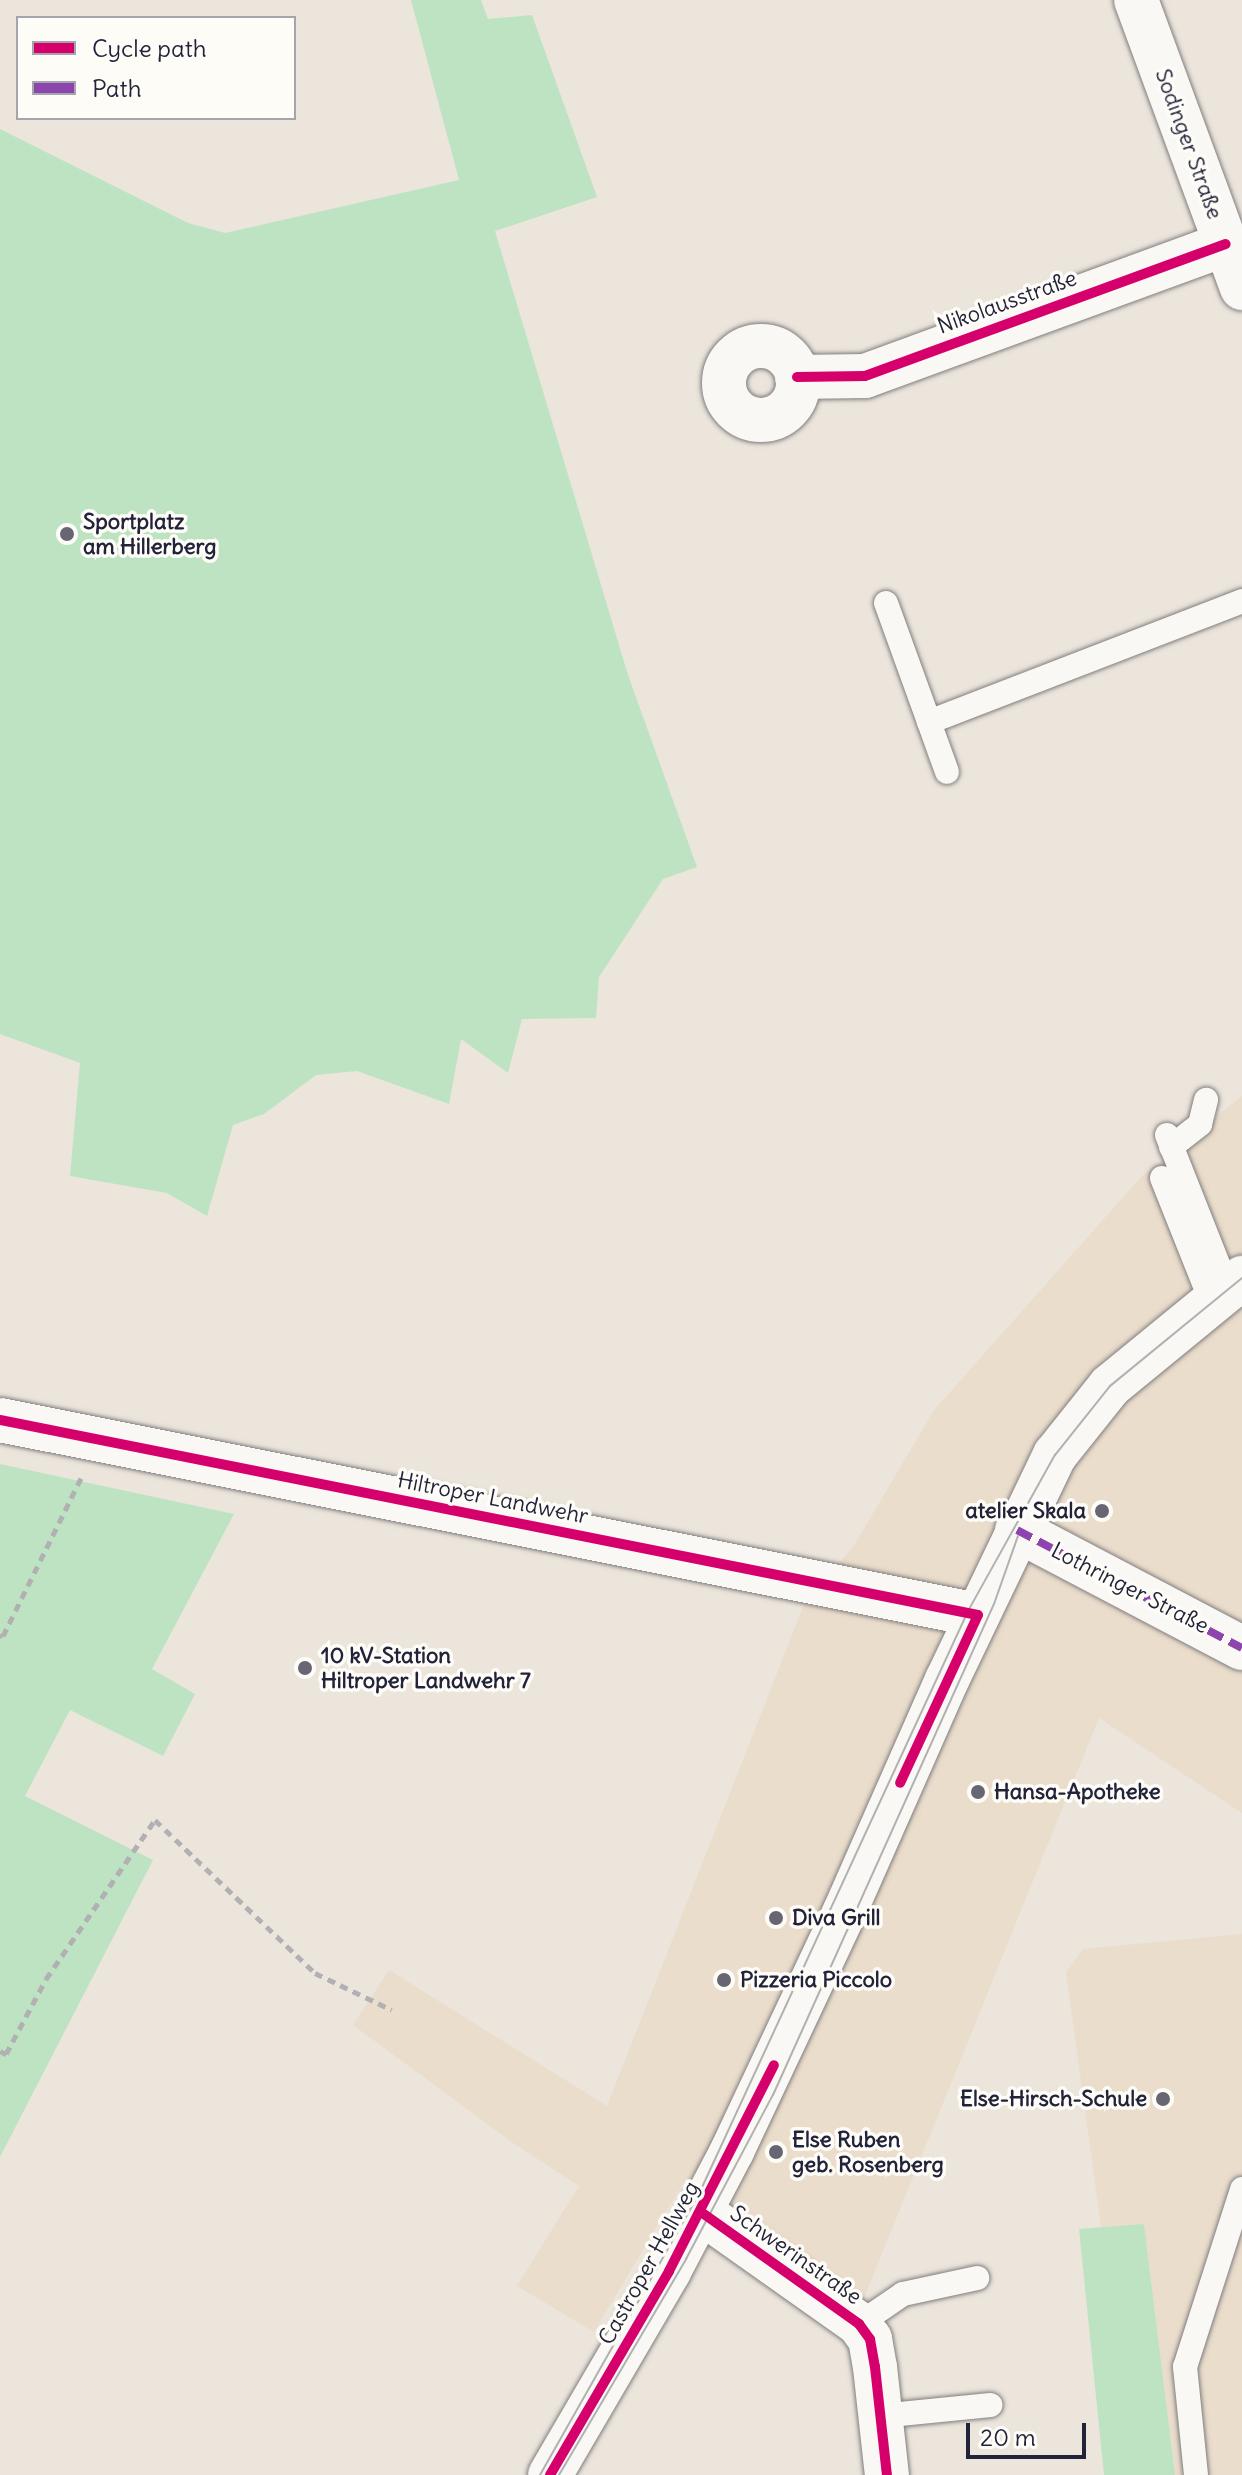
<!DOCTYPE html>
<meta charset="utf-8">
<style>
body{margin:0}
#map{position:relative;width:1242px;height:2475px;overflow:hidden;background:#ebe5dc;font-family:Delius,sans-serif}
div>[style]{position:absolute}
[style*='--x']{left:calc(var(--x)*1px);top:calc(var(--y)*1px);width:calc(var(--w)*1px);rotate:calc(var(--a)*1deg)}
.built>*{inset:0;background:#eaddcc}
.green>*{inset:0;background:#bee3c3}
.path>*{height:5px;margin-top:-2.5px;transform-origin:0;background:repeating-linear-gradient(90deg,#b1b0b2 0 8px,transparent 0 14px)}
.roads{filter:drop-shadow(0 0 2px #817e7f) drop-shadow(0 0 2px #817e7f)}
.lane>*{height:24px;margin:-12px;padding:0 12px;transform-origin:12px;border-radius:12px;background:#f9f8f5}
.street>*{height:44px;margin:-22px;padding:0 22px;transform-origin:22px;border-radius:22px;background:#f9f8f5}
.street>.ring{margin:-22px;padding:0;box-sizing:content-box;background:none;border:44px solid #f9f8f5;border-radius:50%}
.secondary>*{height:44px;margin:-22px;padding:0 22px;transform-origin:22px;border-radius:22px;background:#f9f8f5}
.tram>*{height:2px;margin:-1px;padding:0 1px;transform-origin:1px;border-radius:1px;background:#b1b0b2}
.quiet>*{height:8px;margin-top:-4px;transform-origin:0;background:repeating-linear-gradient(90deg,#8e44ad 0 16px,transparent 0 24px)}
.cycleway>*{height:10px;margin:-5px;padding:0 5px;transform-origin:5px;border-radius:5px;background:#d6006c}
.dots>*{width:22px;height:22px;translate:-50% -50%;box-sizing:border-box;border:4px solid #fdfcf7;border-radius:50%}
span{translate:-50% -50%;white-space:nowrap;text-align:center;line-height:1.15;-webkit-text-stroke:7px #fdfcf7;paint-order:stroke}
.street-label{font-size:22px;color:#22223b}
.poi-label{font-size:22px;color:#22223b;font-weight:700}
.left{translate:0 -50%;text-align:left}
.right{translate:-100% -50%;text-align:right}
.legend{position:absolute;left:16px;top:16px;width:280px;height:104px;box-sizing:border-box;background:#fdfcf7;border:2px solid #a5a5ac;margin:0;padding:10px 14px;list-style:none;font-size:24px;color:#22223b}
.legend li{display:flex;align-items:center;gap:16px;height:40px}
.legend b{width:40px;border:2px solid #a5a5ac}
.scale{position:absolute;left:966px;top:2423px;width:120px;height:36px;box-sizing:border-box;border:4px solid #22223b;border-top:0;padding-left:10px;font-size:24px;line-height:28px;white-space:nowrap;color:#22223b;-webkit-text-stroke:6px #fdfcf7;paint-order:stroke}
</style>
<div id="map">
<div class="built">
<i style="clip-path:polygon(1242px 1096px,1242px 1813px,1099px 1718px,864px 2298px,747px 2210px,686px 2178px,594px 2332px,517px 2286px,579px 2186px,513px 2143px,353px 2025px,389px 1970px,607px 2106px,803px 1607px,855px 1544px,934px 1410px,1141px 1177px)"></i>
<i style="clip-path:polygon(1242px 1934px,1242px 2475px,1147px 2475px,1101px 2227px,1066px 1972px,1083px 1949px)"></i>
</div>
<div class="green">
<i style="clip-path:polygon(411px 0,481px 0,488px 19px,532px 15px,597px 197px,495px 231px,628px 675px,697px 867px,663px 879px,599px 977px,596px 1018px,522px 1019px,508px 1073px,461px 1039px,449px 1104px,357px 1071px,316px 1075px,264px 1114px,233px 1125px,207px 1216px,167px 1193px,70px 1176px,80px 1063px,0 1034px,0 129px,188px 223px,225px 233px,459px 180px)"></i>
<i style="clip-path:polygon(0 1464px,234px 1514px,152px 1669px,195px 1694px,163px 1756px,70px 1710px,25px 1796px,153px 1860px,0 2157px)"></i>
<i style="clip-path:polygon(1144px 2224px,1175px 2475px,1104px 2475px,1079px 2229px)"></i>
</div>
<div class="path">
<i style="--x:0;--y:1635;--w:3;--a:18"></i>
<i style="--x:3;--y:1636;--w:176;--a:-63.7"></i>
<i style="--x:0;--y:2051;--w:7;--a:27"></i>
<i style="--x:6;--y:2054;--w:85;--a:-61.9"></i>
<i style="--x:46;--y:1979;--w:193;--a:-55.6"></i>
<i style="--x:155;--y:1820;--w:221;--a:43.7"></i>
<i style="--x:315;--y:1973;--w:85;--a:25.7"></i>
</div>
<div class="roads">
<div class="lane">
<i style="--x:886;--y:603;--w:127;--a:70.1"></i>
<i style="--x:929;--y:722;--w:336;--a:-21.1"></i>
<i style="--x:929;--y:722;--w:53;--a:70.2"></i>
<i style="--x:1167;--y:1135;--w:166;--a:68.4"></i>
<i style="--x:1171;--y:1147;--w:37;--a:-38"></i>
<i style="--x:1200;--y:1124;--w:25;--a:-76"></i>
<i style="--x:1162;--y:1178;--w:132;--a:68.3"></i>
<i style="--x:859;--y:2324;--w:53;--a:-34.3"></i>
<i style="--x:903;--y:2294;--w:76;--a:-12.2"></i>
<i style="--x:890;--y:2415;--w:101;--a:-5.7"></i>
<i style="--x:1196;--y:2475;--w:109;--a:-95.8"></i>
<i style="--x:1185;--y:2367;--w:187;--a:-72.2"></i>
</div>
<div class="street">
<i class="ring" style="left:724px;top:346px;width:30px;height:30px"></i>
<i style="--x:797;--y:377;--w:68;--a:-0.8"></i>
<i style="--x:865;--y:376;--w:384;--a:-20.1"></i>
<i style="--x:1017;--y:1530;--w:254;--a:27.7"></i>
<i style="--x:701;--y:2212;--w:194;--a:35.3"></i>
<i style="--x:859;--y:2324;--w:19;--a:54"></i>
<i style="--x:870;--y:2339;--w:28;--a:80"></i>
<i style="--x:875;--y:2367;--w:109;--a:83.7"></i>
</div>
<div class="secondary">
<i style="--x:1136;--y:0;--w:307;--a:69.8"></i>
<i style="--x:0;--y:1420;--w:997;--a:11.28"></i>
<i style="--x:550;--y:2475;--w:236;--a:-59.7"></i>
<i style="--x:669;--y:2271;--w:136;--a:-62.3"></i>
<i style="--x:732;--y:2151;--w:265;--a:-64.8"></i>
<i style="--x:845;--y:1911;--w:253;--a:-66.2"></i>
<i style="--x:947;--y:1680;--w:250;--a:-64.4"></i>
<i style="--x:1055;--y:1455;--w:88;--a:-51.4"></i>
<i style="--x:1110;--y:1386;--w:171;--a:-39.3"></i>
</div>
</div>
<div class="tram">
<i style="--x:540;--y:2475;--w:321;--a:-60.5"></i>
<i style="--x:698;--y:2196;--w:644;--a:-65.22"></i>
<i style="--x:968;--y:1611;--w:179;--a:-60.9"></i>
<i style="--x:1055;--y:1455;--w:88;--a:-51.4"></i>
<i style="--x:1110;--y:1386;--w:171;--a:-39.3"></i>
<i style="--x:559;--y:2475;--w:251;--a:-59.5"></i>
<i style="--x:686;--y:2259;--w:186;--a:-62.1"></i>
<i style="--x:773;--y:2095;--w:538;--a:-65.77"></i>
<i style="--x:994;--y:1604;--w:72;--a:-70.6"></i>
</div>
<div class="quiet">
<i style="--x:1017;--y:1530;--w:254;--a:27.7"></i>
</div>
<div class="cycleway">
<i style="--x:797;--y:377;--w:68;--a:-0.8"></i>
<i style="--x:865;--y:376;--w:384;--a:-20.1"></i>
<i style="--x:0;--y:1420;--w:997;--a:11.28"></i>
<i style="--x:978;--y:1615;--w:185;--a:114.9"></i>
<i style="--x:701;--y:2212;--w:194;--a:35.3"></i>
<i style="--x:859;--y:2324;--w:19;--a:54"></i>
<i style="--x:870;--y:2339;--w:28;--a:80"></i>
<i style="--x:875;--y:2367;--w:109;--a:83.7"></i>
<i style="--x:550;--y:2475;--w:236;--a:-59.7"></i>
<i style="--x:669;--y:2271;--w:231;--a:-63"></i>
</div>
<div class="dots">
<i style="left:67px;top:534px;background:#686673"></i>
<i style="left:1102px;top:1511px;background:#686673"></i>
<i style="left:305px;top:1668px;background:#686673"></i>
<i style="left:978px;top:1792px;background:#686673"></i>
<i style="left:776px;top:1918px;background:#686673"></i>
<i style="left:724px;top:1980px;background:#686673"></i>
<i style="left:1163px;top:2099px;background:#686673"></i>
<i style="left:776px;top:2152px;background:#686673"></i>
</div>
<div class="street-label">
<span style="left:1189px;top:144px;rotate:70deg">Sodinger Straße</span>
<span style="left:1007px;top:302px;rotate:-20deg">Nikolausstraße</span>
<span style="left:493px;top:1498px;rotate:11deg">Hiltroper Landwehr</span>
<span style="left:1130px;top:1588px;rotate:27deg">Lothringer Straße</span>
<span style="left:796px;top:2255px;rotate:35deg">Schwerinstraße</span>
<span style="left:649px;top:2263px;rotate:-61deg">Castroper Hellweg</span>
</div>
<div class="poi-label">
<span class="left" style="left:83px;top:534px">Sportplatz<br>am Hillerberg</span>
<span class="right" style="left:1086px;top:1511px">atelier Skala</span>
<span class="left" style="left:321px;top:1668px">10 kV-Station<br>Hiltroper Landwehr 7</span>
<span class="left" style="left:994px;top:1792px">Hansa-Apotheke</span>
<span class="left" style="left:792px;top:1918px">Diva Grill</span>
<span class="left" style="left:740px;top:1980px">Pizzeria Piccolo</span>
<span class="right" style="left:1147px;top:2099px">Else-Hirsch-Schule</span>
<span class="left" style="left:792px;top:2152px">Else Ruben<br>geb. Rosenberg</span>
</div>
<ul class="legend">
<li><b style="height:10px;background:#d6006c"></b>Cycle path</li>
<li><b style="height:10px;background:#8e44ad"></b>Path</li>
</ul>
<div class="scale">20 m</div>
</div>
